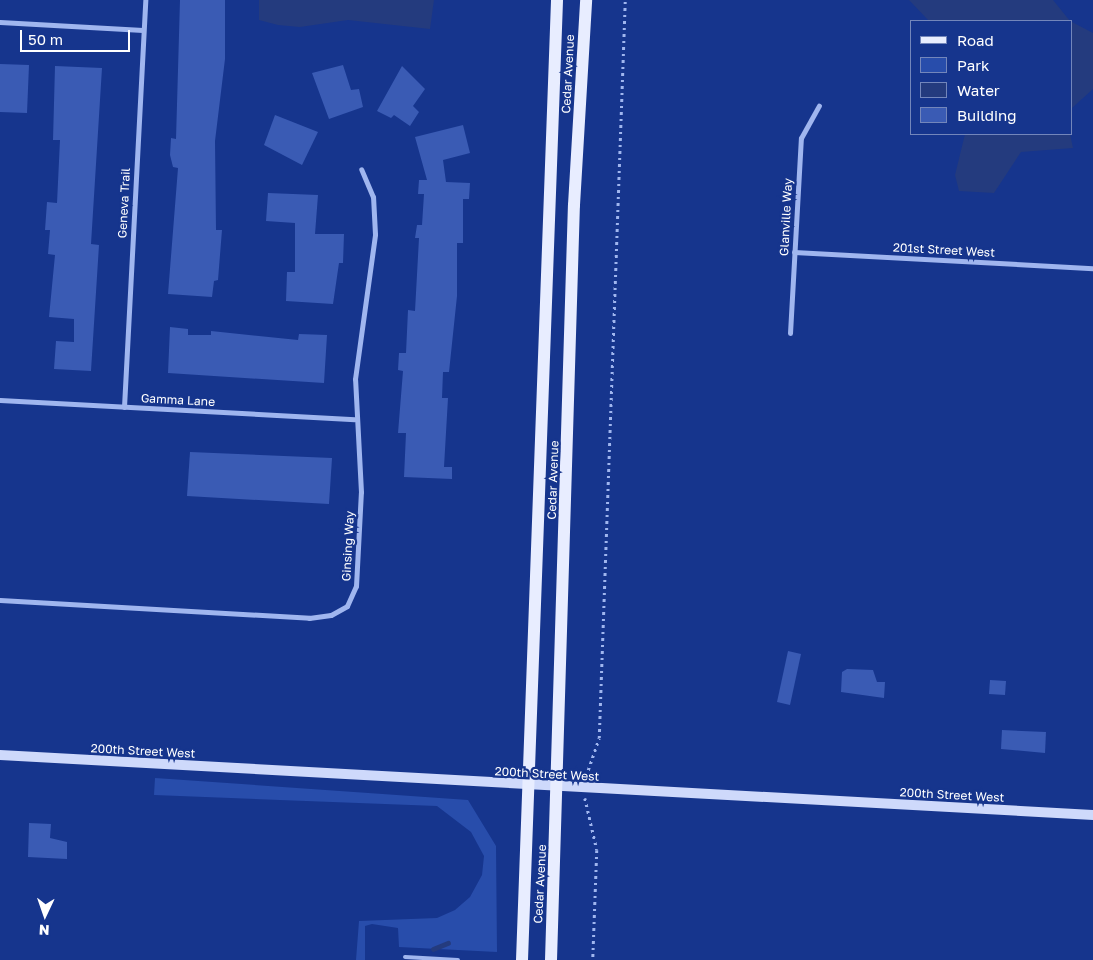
<!DOCTYPE html>
<style>
body{margin:0}
#map{position:relative;width:1093px;height:960px;overflow:hidden;background:#16358d;font-family:"Golos Text",sans-serif}
div>[style]{position:absolute}
[style*='--x']{left:calc(var(--x)*1px);top:calc(var(--y)*1px);width:calc(var(--w)*1px);rotate:calc(var(--a)*1deg)}
.green>*{inset:0;background:#284dab}
.water>*{inset:0;background:#243b7e}
.stream>*{height:4.5px;margin:-2.25px;padding:0 2.25px;transform-origin:2.25px;border-radius:2.25px;background:#243b7e}
.building>*{inset:0;background:#3a5bb4}
.path>*{height:2.5px;margin-top:-1.25px;transform-origin:0;background:repeating-linear-gradient(90deg,#a0b6ef 0 2.5px,transparent 0 6.5px)}
.lane>*{height:4px;margin:-2px;padding:0 2px;transform-origin:2px;border-radius:2px;background:#a0b6ef}
.street>*{height:5px;margin:-2.5px;padding:0 2.5px;transform-origin:2.5px;border-radius:2.5px;background:#a0b6ef}
.secondary>*{height:10px;margin:-5px;padding:0 5px;transform-origin:5px;border-radius:5px;background:#ced9fb}
.primary>*{height:12px;margin:-6px;padding:0 6px;transform-origin:6px;border-radius:6px;background:#e8edff}
span{translate:-50% -50%;white-space:nowrap;text-align:center;line-height:1.15;-webkit-text-stroke:4.5px #16358d;paint-order:stroke}
.street-label{font-size:12px;color:#fff}
.legend{position:absolute;left:910px;top:20px;width:162px;height:115px;box-sizing:border-box;background:#16358d;border:1px solid #7386bb;margin:0;padding:6px 9px;list-style:none;font-size:15px;color:#fff}
.legend li{display:flex;align-items:center;gap:10px;height:25px}
.legend b{width:25px;border:1px solid #7386bb}
.north{position:absolute;left:20px;top:890px;width:50px;height:50px;-webkit-text-stroke:4px #16358d;paint-order:stroke;rotate:183deg;font-size:14px;font-weight:700;line-height:20px;text-align:center;color:#fff}
.north::after{content:'';display:block;margin:auto;width:18px;height:22px;background:#fff;clip-path:polygon(50% 0,100% 100%,50% 72%,0 100%)}
.scale{position:absolute;left:20px;top:30px;width:110px;height:22px;box-sizing:border-box;border:2px solid #fff;border-top:0;padding-left:6px;font-size:15px;line-height:18px;white-space:nowrap;color:#fff;-webkit-text-stroke:4px #16358d;paint-order:stroke}
</style>
<div id="map">
<div class="green">
<i style="clip-path:polygon(155px 778px,468px 800px,496px 846px,497px 952px,399px 947px,398px 928px,372px 924px,365px 926px,365px 960px,356px 960px,359px 921px,437px 918px,455px 910px,470px 897px,482px 875px,484px 856px,471px 832px,437px 806px,154px 795px)"></i>
</div>
<div class="water">
<i style="clip-path:polygon(259px 0,434px 0,430px 29px,348px 20px,300px 27px,278px 25px,259px 20px)"></i>
<i style="clip-path:polygon(909px 0,1053px 0,1070px 21px,929px 21px)"></i>
<i style="clip-path:polygon(1072px 22px,1093px 33px,1093px 89px,1072px 108px)"></i>
<i style="clip-path:polygon(965px 134px,1070px 134px,1073px 148px,1021px 152px,994px 193px,959px 191px,955px 175px)"></i>
</div>
<div class="stream">
<i style="--x:433;--y:949;--w:16;--a:-22"></i>
</div>
<div class="building">
<i style="clip-path:polygon(180px 0,225px 0,225px 59px,215px 141px,216px 230px,222px 230px,218px 280px,214px 281px,212px 297px,168px 294px,178px 168px,173px 167px,170px 155px,171px 138px,176px 139px)"></i>
<i style="clip-path:polygon(0 64px,29px 65px,27px 113px,0 112px)"></i>
<i style="clip-path:polygon(343px 65px,351px 90px,359px 89px,363px 107px,329px 119px,312px 73px)"></i>
<i style="clip-path:polygon(55px 66px,102px 68px,91px 244px,99px 245px,91px 371px,54px 369px,56px 341px,74px 342px,74px 319px,49px 317px,55px 255px,48px 254px,50px 230px,45px 230px,47px 202px,57px 203px,60px 140px,53px 140px)"></i>
<i style="clip-path:polygon(402px 66px,425px 89px,413px 106px,419px 112px,410px 126px,394px 115px,391px 118px,377px 111px)"></i>
<i style="clip-path:polygon(275px 115px,318px 132px,302px 165px,264px 145px)"></i>
<i style="clip-path:polygon(463px 125px,470px 153px,443px 160px,446px 182px,470px 183px,469px 199px,463px 199px,463px 243px,457px 243px,457px 296px,449px 372px,443px 372px,442px 398px,448px 398px,444px 467px,452px 467px,452px 479px,404px 477px,406px 433px,398px 433px,403px 371px,398px 370px,399px 353px,406px 353px,408px 310px,415px 311px,419px 238px,415px 238px,417px 225px,422px 225px,424px 194px,418px 194px,419px 180px,427px 180px,415px 137px)"></i>
<i style="clip-path:polygon(268px 193px,318px 195px,315px 234px,344px 234px,343px 263px,339px 263px,333px 304px,286px 301px,287px 272px,295px 272px,295px 223px,266px 221px)"></i>
<i style="clip-path:polygon(170px 327px,188px 329px,188px 335px,211px 335px,211px 331px,298px 340px,299px 334px,327px 335px,324px 383px,168px 373px)"></i>
<i style="clip-path:polygon(190px 452px,332px 458px,329px 504px,187px 496px)"></i>
<i style="clip-path:polygon(788px 651px,801px 654px,790px 705px,777px 702px)"></i>
<i style="clip-path:polygon(847px 669px,873px 670px,877px 682px,885px 682px,884px 698px,841px 692px,842px 672px)"></i>
<i style="clip-path:polygon(990px 680px,1006px 681px,1005px 695px,989px 694px)"></i>
<i style="clip-path:polygon(1002px 730px,1046px 732px,1045px 753px,1001px 749px)"></i>
<i style="clip-path:polygon(29px 823px,51px 824px,50px 838px,67px 842px,67px 859px,28px 857px)"></i>
</div>
<div class="path">
<i style="--x:586;--y:776;--w:40;--a:-71.1"></i>
<i style="--x:599;--y:738;--w:738;--a:-87.98"></i>
<i style="--x:585;--y:798;--w:53;--a:77"></i>
<i style="--x:597;--y:850;--w:110;--a:92.1"></i>
</div>
<div class="lane">
<i style="--x:405;--y:957;--w:53;--a:3.2"></i>
</div>
<div class="street">
<i style="--x:0;--y:22;--w:143;--a:3.2"></i>
<i style="--x:794;--y:252;--w:299;--a:3.1"></i>
<i style="--x:790;--y:333;--w:195;--a:-86.8"></i>
<i style="--x:801;--y:138;--w:37;--a:-61"></i>
<i style="--x:0;--y:400;--w:355;--a:3.1"></i>
<i style="--x:124;--y:407;--w:408;--a:-87"></i>
<i style="--x:0;--y:600;--w:310;--a:3.3"></i>
<i style="--x:309;--y:618;--w:22;--a:-8"></i>
<i style="--x:331;--y:615;--w:18;--a:-29"></i>
<i style="--x:347;--y:606;--w:22;--a:-66"></i>
<i style="--x:356;--y:586;--w:94;--a:-87"></i>
<i style="--x:361;--y:492;--w:113;--a:-93"></i>
<i style="--x:355;--y:379;--w:146;--a:-82.1"></i>
<i style="--x:375;--y:234;--w:37;--a:-93"></i>
<i style="--x:373;--y:197;--w:30;--a:-113"></i>
</div>
<div class="secondary">
<i style="--x:0;--y:755;--w:1095;--a:3.14"></i>
</div>
<div class="primary">
<i style="--x:522;--y:960;--w:961;--a:-87.91"></i>
<i style="--x:551;--y:960;--w:755;--a:-88.26"></i>
<i style="--x:574;--y:205;--w:205;--a:-86.6"></i>
</div>
<div class="street-label">
<span style="left:568px;top:74px;rotate:-87deg">Cedar Avenue</span>
<span style="left:124px;top:203px;rotate:-87deg">Geneva Trail</span>
<span style="left:786px;top:217px;rotate:-87deg">Glanville Way</span>
<span style="left:944px;top:250px;rotate:3deg">201st Street West</span>
<span style="left:178px;top:400px;rotate:3deg">Gamma Lane</span>
<span style="left:553px;top:480px;rotate:-88deg">Cedar Avenue</span>
<span style="left:348px;top:546px;rotate:-87deg">Ginsing Way</span>
<span style="left:143px;top:751px;rotate:3deg">200th Street West</span>
<span style="left:547px;top:774px;rotate:3deg">200th Street West</span>
<span style="left:952px;top:795px;rotate:3deg">200th Street West</span>
<span style="left:540px;top:884px;rotate:-87deg">Cedar Avenue</span>
</div>
<ul class="legend">
<li><b style="height:6px;background:#e8edff"></b>Road</li>
<li><b style="height:14px;background:#284dab"></b>Park</li>
<li><b style="height:14px;background:#243b7e"></b>Water</li>
<li><b style="height:14px;background:#3a5bb4"></b>Building</li>
</ul>
<div class="north">N</div>
<div class="scale">50 m</div>
</div>
